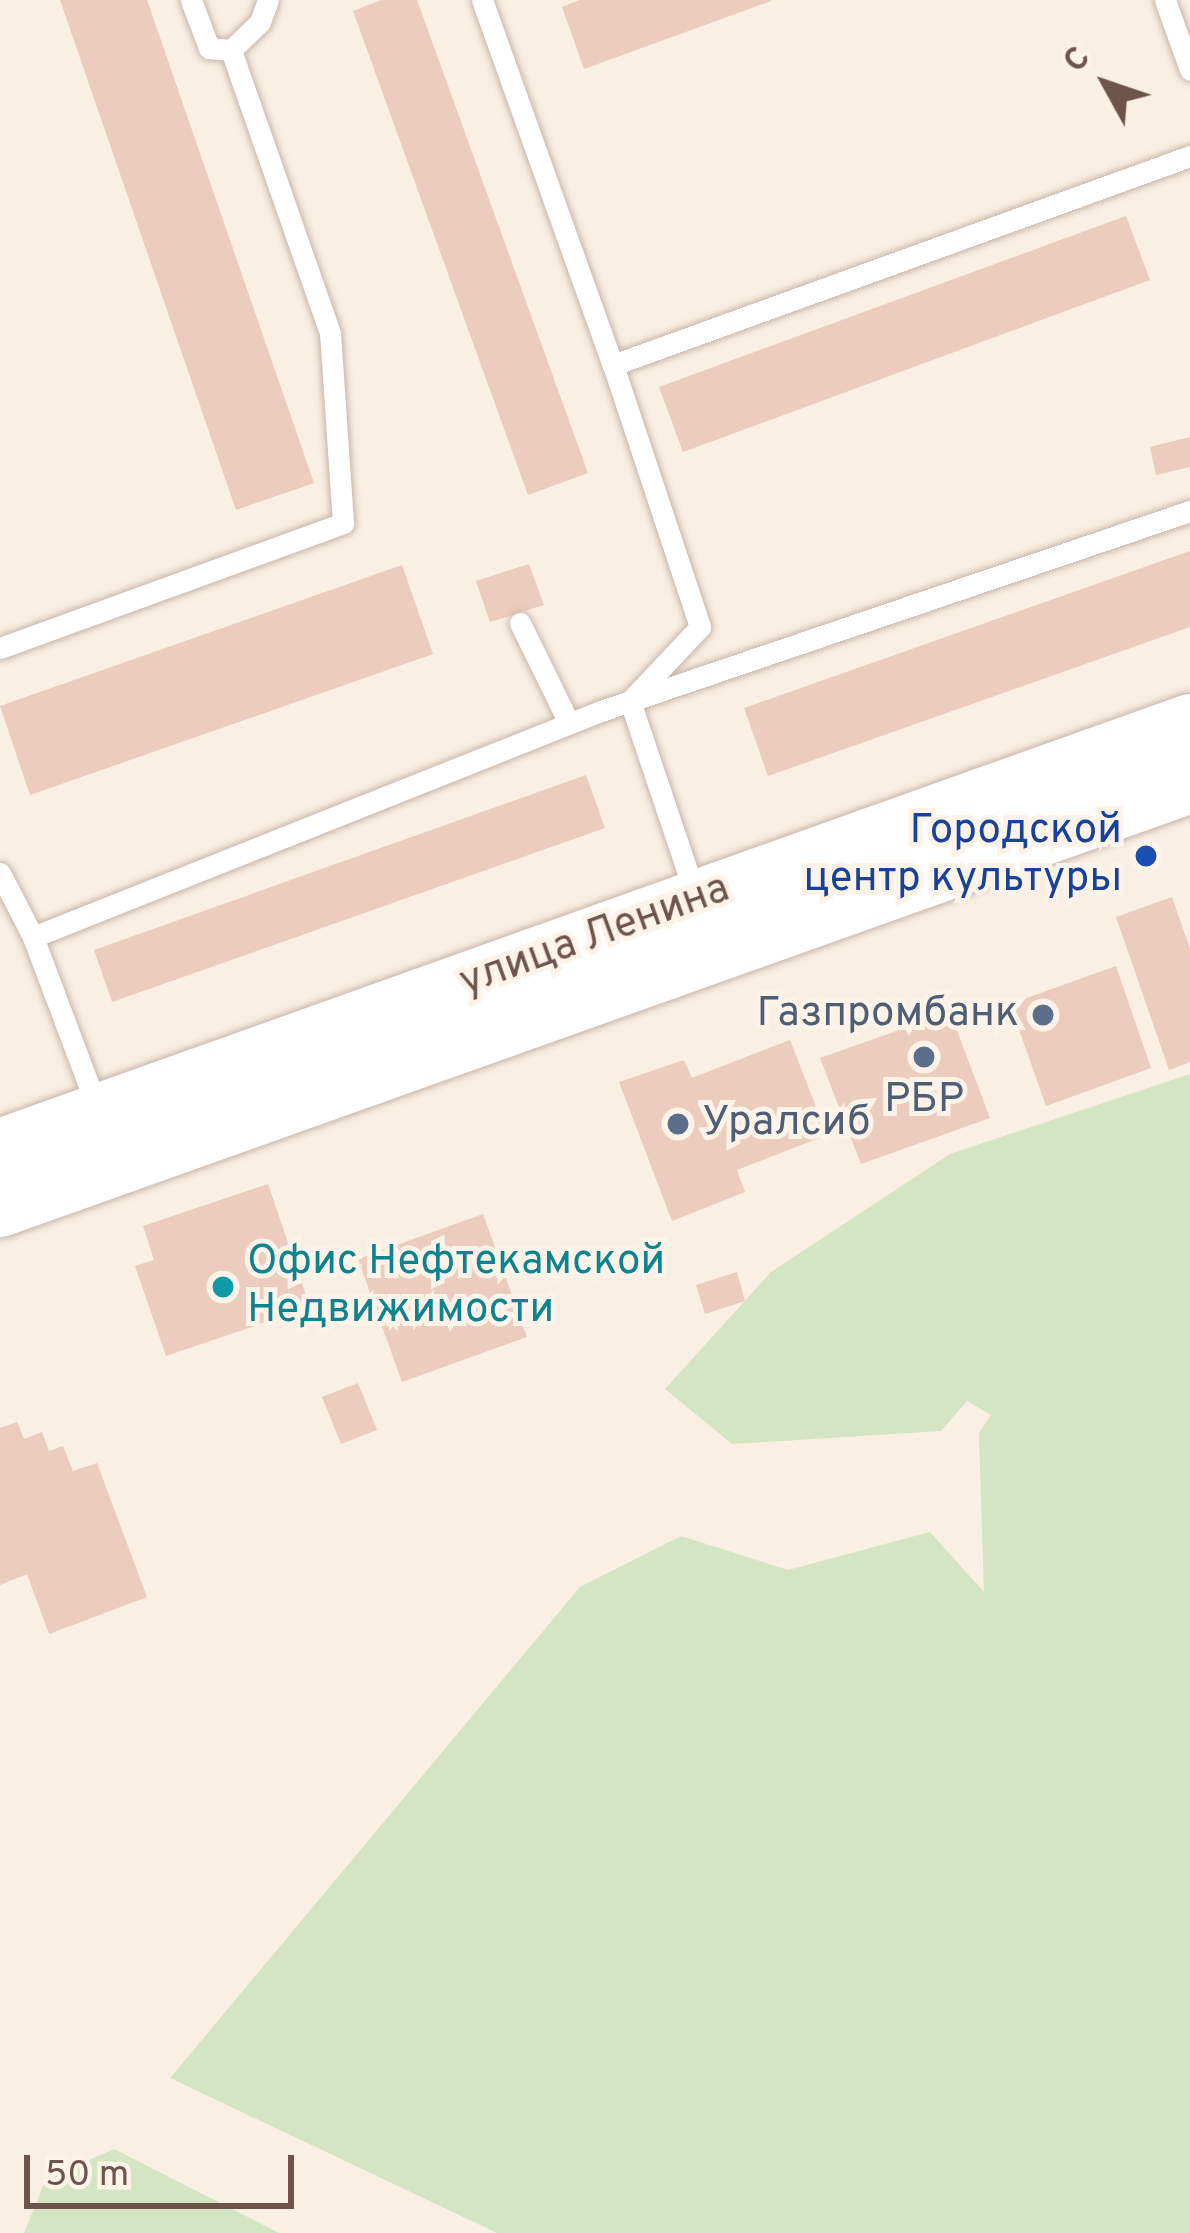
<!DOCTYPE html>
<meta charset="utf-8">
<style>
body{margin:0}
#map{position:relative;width:1190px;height:2233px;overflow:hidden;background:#f9efe2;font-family:Overpass,sans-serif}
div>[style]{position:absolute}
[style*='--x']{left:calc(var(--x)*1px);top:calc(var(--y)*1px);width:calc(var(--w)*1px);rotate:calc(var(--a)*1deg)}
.green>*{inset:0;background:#d3e5c3}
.building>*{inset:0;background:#ebccbd}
.roads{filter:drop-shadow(0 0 3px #c8b6ab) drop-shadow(0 0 3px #c8b6ab)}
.service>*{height:21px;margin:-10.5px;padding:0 10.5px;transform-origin:10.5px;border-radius:10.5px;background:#fff}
.secondary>*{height:60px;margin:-30px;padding:0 30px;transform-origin:30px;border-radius:30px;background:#fff}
.dots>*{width:33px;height:33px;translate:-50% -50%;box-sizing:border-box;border:6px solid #fdf3e8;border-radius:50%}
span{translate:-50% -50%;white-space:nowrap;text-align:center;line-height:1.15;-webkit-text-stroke:10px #fdf3e8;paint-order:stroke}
.transit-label{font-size:42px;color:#164399}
.right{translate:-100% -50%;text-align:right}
.street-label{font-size:42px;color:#6e554c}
.service-label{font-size:42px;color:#4e5e75}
.left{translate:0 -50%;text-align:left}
.culture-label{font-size:42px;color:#0d838f}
.north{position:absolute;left:1046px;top:24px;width:120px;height:120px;-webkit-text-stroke:9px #fdf3e8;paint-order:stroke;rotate:310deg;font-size:33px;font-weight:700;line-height:48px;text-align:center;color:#6e554c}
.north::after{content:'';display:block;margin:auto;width:42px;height:54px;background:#6e554c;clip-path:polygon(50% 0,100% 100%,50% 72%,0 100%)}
.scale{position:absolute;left:24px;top:2155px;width:270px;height:54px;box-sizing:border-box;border:6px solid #6e554c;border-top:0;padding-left:15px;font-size:36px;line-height:42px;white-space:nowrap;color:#6e554c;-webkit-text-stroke:9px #fdf3e8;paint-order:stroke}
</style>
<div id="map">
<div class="green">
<i style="clip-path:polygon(1190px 1074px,1190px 2233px,497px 2233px,170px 2078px,580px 1587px,681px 1536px,788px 1570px,930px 1532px,984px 1592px,979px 1433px,991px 1415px,967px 1401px,941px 1431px,732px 1444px,665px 1389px,771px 1272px,950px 1154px)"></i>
<i style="clip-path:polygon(114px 2149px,279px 2233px,24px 2233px,46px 2179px)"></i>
</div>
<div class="building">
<i style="clip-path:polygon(60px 0,147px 0,314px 483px,236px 510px)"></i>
<i style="clip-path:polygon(381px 0,417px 0,588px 473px,528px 495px,353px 11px)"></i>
<i style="clip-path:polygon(580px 0,771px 0,771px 1px,584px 69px,562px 7px)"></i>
<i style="clip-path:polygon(1126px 216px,1150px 280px,683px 452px,659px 387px)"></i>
<i style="clip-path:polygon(1190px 437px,1190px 467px,1156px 475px,1150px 447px)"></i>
<i style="clip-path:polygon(1190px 551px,1190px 627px,768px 776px,744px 708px)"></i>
<i style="clip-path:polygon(529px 564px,544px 605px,490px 622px,476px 581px)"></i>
<i style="clip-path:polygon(402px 565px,433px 654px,30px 795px,0 706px)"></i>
<i style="clip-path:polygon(586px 775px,605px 828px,112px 1002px,94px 950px)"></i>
<i style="clip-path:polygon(1172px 897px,1190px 949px,1190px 1062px,1169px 1070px,1116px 917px)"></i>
<i style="clip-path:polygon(1116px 966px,1151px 1068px,1046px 1106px,1010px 1004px)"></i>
<i style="clip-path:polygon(950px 1012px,990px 1118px,861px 1164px,820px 1058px)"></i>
<i style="clip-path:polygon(790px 1040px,827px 1135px,737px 1170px,745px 1192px,672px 1221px,619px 1082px,684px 1060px,692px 1078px)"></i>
<i style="clip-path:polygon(268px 1184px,310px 1307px,166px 1356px,135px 1266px,154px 1260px,143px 1226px)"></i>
<i style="clip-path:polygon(483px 1214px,527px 1337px,402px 1382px,358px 1259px)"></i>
<i style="clip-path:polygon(737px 1272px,745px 1301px,705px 1314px,696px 1285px)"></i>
<i style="clip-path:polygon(358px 1383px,377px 1430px,341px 1444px,322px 1397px)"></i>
<i style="clip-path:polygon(17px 1422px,24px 1439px,42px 1432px,49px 1451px,63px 1446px,73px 1471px,97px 1463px,147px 1597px,49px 1634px,27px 1574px,0 1585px,0 1428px)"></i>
</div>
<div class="roads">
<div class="service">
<i style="--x:482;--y:0;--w:388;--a:70.3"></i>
<i style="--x:613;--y:365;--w:614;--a:-19.91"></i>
<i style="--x:1165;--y:0;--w:74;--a:70.3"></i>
<i style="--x:231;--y:50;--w:40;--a:-44"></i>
<i style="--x:260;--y:22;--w:23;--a:-70"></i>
<i style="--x:613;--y:365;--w:276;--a:71.6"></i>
<i style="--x:700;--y:627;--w:102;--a:133.4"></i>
<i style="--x:630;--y:701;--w:204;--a:71.4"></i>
<i style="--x:520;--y:623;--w:111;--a:63.9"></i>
<i style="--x:0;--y:648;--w:365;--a:-20"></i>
<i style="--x:343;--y:523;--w:190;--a:-93.9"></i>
<i style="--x:330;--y:333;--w:300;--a:-109.3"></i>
<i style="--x:231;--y:50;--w:22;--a:-175"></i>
<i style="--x:209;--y:48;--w:51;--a:-110.6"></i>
<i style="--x:0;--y:873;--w:72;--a:62.7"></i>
<i style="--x:33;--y:937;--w:611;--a:-21.7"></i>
<i style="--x:601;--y:711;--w:622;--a:-18.76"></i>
<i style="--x:33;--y:937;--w:185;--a:69.4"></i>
</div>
<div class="secondary">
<i style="--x:0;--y:1149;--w:1264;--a:-19.65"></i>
<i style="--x:0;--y:1207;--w:1263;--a:-19.61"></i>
</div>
</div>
<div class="dots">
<i style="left:1146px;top:856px;background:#1a4fb4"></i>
<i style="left:1043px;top:1015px;background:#5c6f8a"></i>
<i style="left:924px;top:1057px;background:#5c6f8a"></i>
<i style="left:678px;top:1124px;background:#5c6f8a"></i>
<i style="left:223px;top:1287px;background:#0f9aa8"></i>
</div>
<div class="transit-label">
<span class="right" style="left:1122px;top:856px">Городской<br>центр культуры</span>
</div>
<div class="street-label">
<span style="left:595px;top:937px;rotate:-20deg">улица Ленина</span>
</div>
<div class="service-label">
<span class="right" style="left:1019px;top:1015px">Газпромбанк</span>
<span style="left:924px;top:1101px">РБР</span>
<span class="left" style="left:702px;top:1124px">Уралсиб</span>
</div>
<div class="culture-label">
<span class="left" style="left:247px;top:1287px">Офис Нефтекамской<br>Недвижимости</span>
</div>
<div class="north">С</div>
<div class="scale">50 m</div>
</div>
